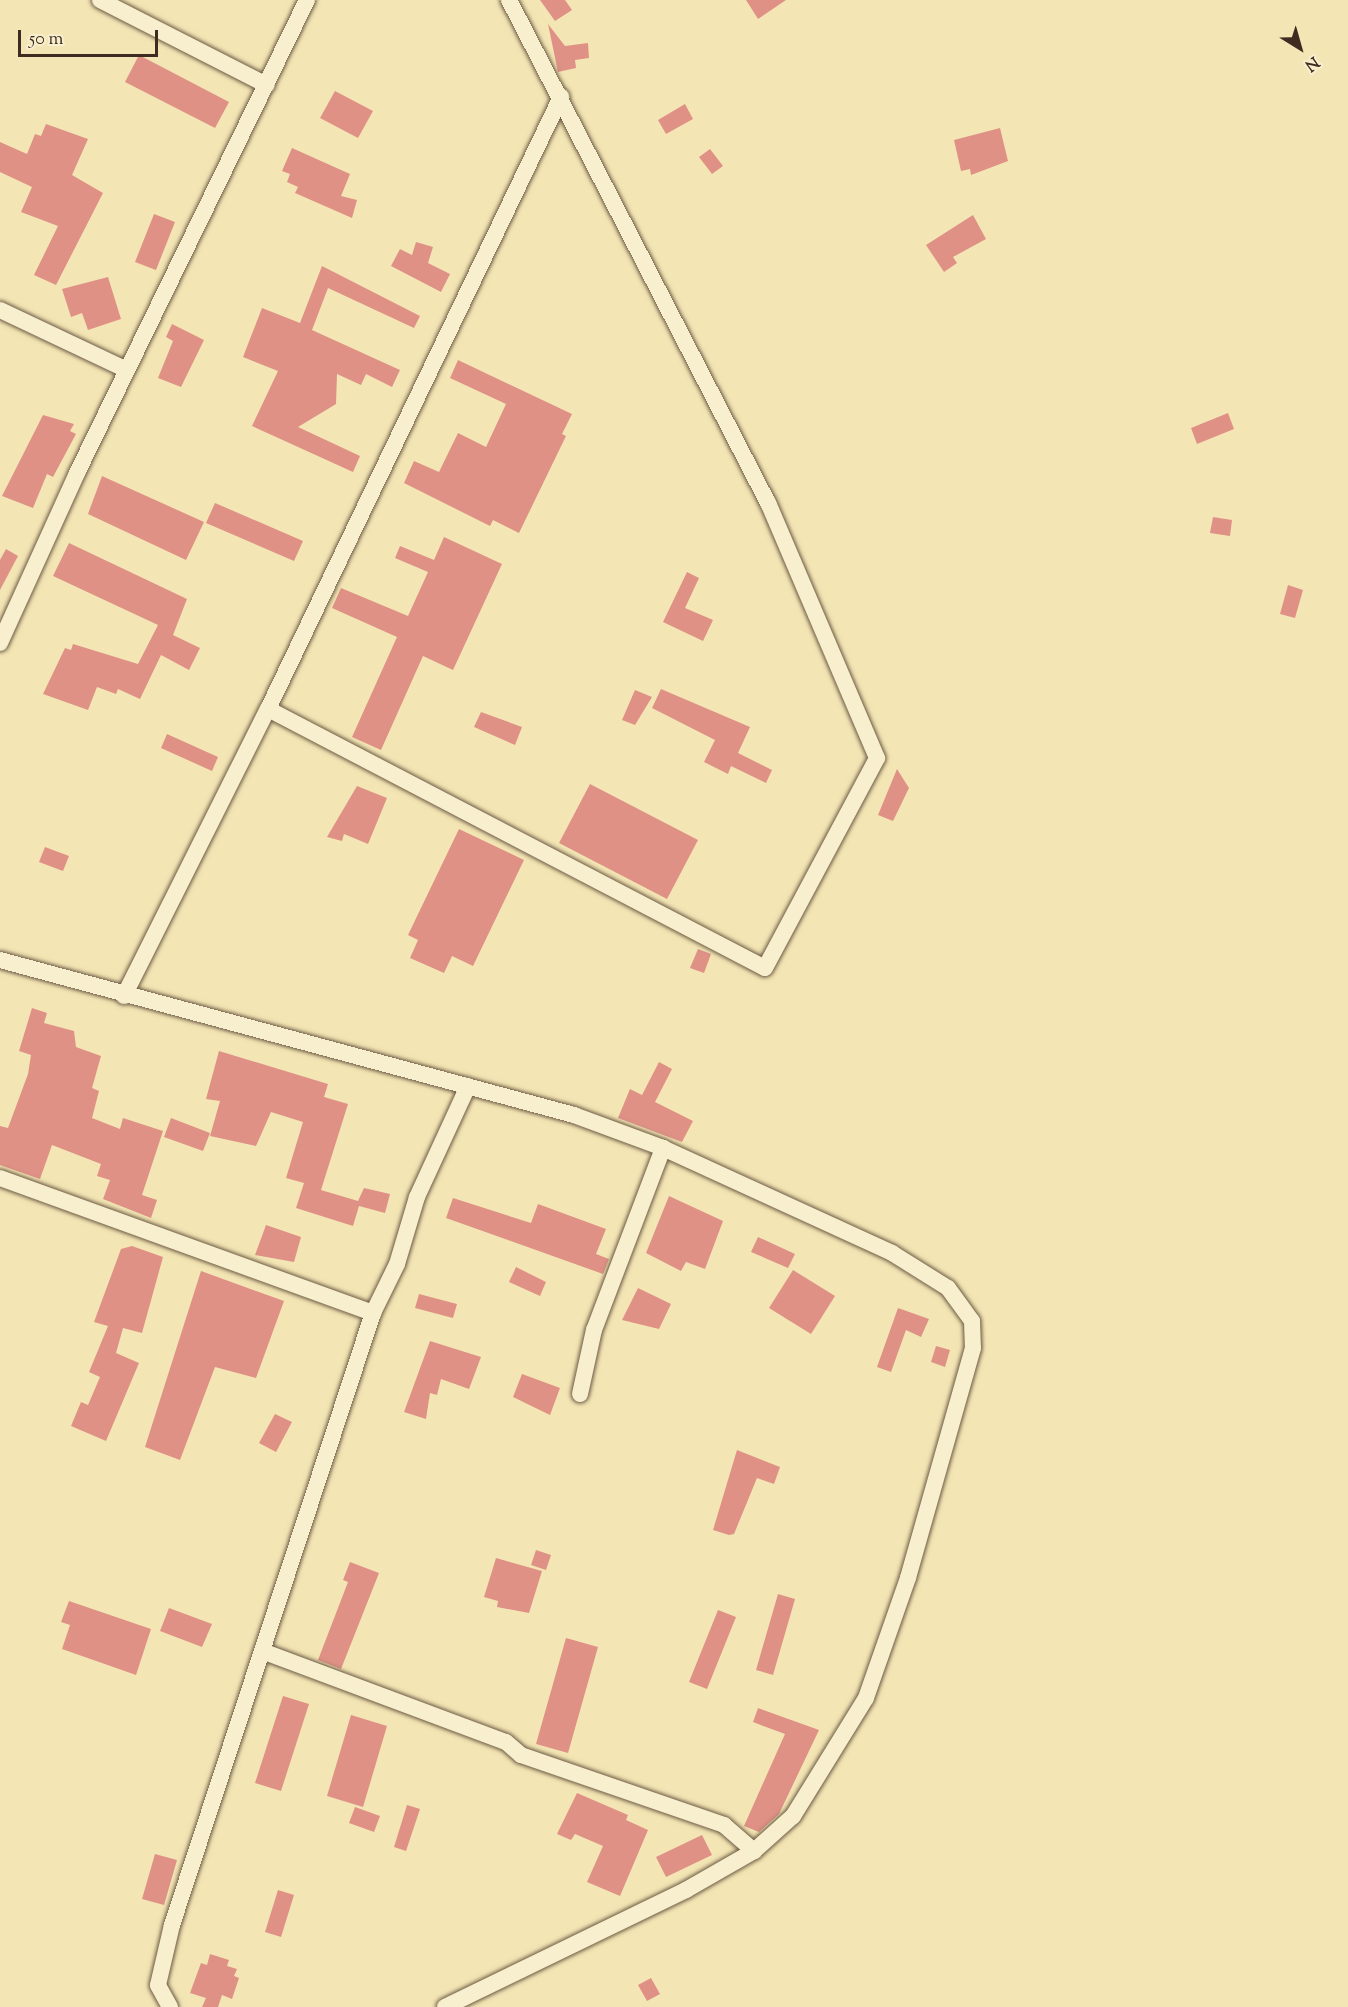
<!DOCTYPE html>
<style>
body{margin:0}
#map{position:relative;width:1348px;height:2007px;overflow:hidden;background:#f4e6b4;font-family:"Sorts Mill Goudy",serif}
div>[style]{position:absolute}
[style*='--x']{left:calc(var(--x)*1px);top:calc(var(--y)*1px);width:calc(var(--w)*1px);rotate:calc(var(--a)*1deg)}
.building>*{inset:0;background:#df9186}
.roads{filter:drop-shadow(0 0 2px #6c5a45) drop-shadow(0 0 2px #6c5a45)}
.minor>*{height:16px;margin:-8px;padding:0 8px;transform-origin:8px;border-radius:8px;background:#f8efce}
span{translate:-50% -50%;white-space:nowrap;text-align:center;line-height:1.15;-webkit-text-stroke:5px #f8efce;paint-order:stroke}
.north{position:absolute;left:1270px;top:18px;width:60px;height:60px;-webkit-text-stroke:4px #f8efce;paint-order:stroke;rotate:143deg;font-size:16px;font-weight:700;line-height:24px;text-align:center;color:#3e2c20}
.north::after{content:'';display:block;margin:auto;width:21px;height:27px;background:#3e2c20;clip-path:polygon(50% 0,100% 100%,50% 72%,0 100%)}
.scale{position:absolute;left:18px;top:30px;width:140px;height:27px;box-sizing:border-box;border:3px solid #3e2c20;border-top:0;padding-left:8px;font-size:18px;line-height:21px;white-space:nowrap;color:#3e2c20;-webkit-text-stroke:4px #f8efce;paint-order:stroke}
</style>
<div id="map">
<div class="building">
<i style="clip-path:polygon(540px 0,565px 0,572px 10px,555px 21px)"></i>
<i style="clip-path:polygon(746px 0,786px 0,758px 19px)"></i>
<i style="clip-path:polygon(548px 24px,565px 46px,588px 43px,589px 58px,575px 60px,576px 68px,558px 72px)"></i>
<i style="clip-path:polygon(139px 55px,229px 102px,215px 128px,125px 82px)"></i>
<i style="clip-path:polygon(335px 91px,373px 111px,358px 138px,320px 118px)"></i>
<i style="clip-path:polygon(685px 104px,693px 119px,666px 134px,658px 120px)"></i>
<i style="clip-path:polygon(46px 124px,88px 139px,72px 175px,103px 193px,56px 285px,34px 275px,58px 226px,21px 212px,32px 187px,0 172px,0 142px,27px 154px,35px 134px,41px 136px)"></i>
<i style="clip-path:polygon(1000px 128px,1008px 161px,971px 175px,970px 169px,961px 171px,954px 140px)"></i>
<i style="clip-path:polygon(292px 148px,350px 174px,341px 196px,357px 200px,352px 218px,295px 193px,298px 187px,287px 182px,290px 174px,282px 171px)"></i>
<i style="clip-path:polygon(710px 149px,723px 166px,712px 174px,699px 157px)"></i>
<i style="clip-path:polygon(154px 214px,175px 222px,156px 270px,135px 262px)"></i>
<i style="clip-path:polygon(973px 215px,986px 239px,953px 257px,957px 263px,944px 272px,926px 245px)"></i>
<i style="clip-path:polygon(416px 242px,433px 247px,428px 263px,450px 274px,441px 292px,391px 266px,400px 249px,412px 255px)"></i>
<i style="clip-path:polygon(322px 266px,420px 316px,414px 328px,328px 288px,312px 330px,400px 370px,392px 387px,366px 374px,361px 385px,337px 374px,336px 404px,298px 427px,360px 456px,353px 472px,252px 426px,278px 371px,243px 357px,262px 308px,300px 323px)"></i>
<i style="clip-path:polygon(108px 277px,121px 319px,88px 330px,82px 313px,71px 317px,62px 289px)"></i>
<i style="clip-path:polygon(172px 324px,204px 340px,181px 387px,158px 378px,173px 341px,166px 337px)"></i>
<i style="clip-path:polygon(458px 360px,572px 414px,562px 434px,566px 436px,519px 533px,493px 520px,490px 526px,404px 483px,414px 461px,439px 472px,458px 433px,486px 447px,506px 404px,450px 378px)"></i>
<i style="clip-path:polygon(1228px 413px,1234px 429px,1197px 444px,1191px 428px)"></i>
<i style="clip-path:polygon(43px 415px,74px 424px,70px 431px,76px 434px,53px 477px,47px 474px,33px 508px,2px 496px)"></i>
<i style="clip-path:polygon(102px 476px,204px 522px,186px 560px,88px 514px)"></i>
<i style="clip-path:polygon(215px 503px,303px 541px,294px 561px,206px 523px)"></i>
<i style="clip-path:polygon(1213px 517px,1232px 520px,1230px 536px,1210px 533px)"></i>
<i style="clip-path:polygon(444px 537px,502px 564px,453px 670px,423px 656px,381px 750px,352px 737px,397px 637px,332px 608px,341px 588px,408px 616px,428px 572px,395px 558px,400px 546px,434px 560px)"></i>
<i style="clip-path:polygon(69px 543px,187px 599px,173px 635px,200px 648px,189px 670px,161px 655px,140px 699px,118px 689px,116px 694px,97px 687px,88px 710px,43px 694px,65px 648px,71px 650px,73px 644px,138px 664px,158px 625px,53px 576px)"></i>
<i style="clip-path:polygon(6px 549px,18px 556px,0 590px,0 560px)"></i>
<i style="clip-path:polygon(687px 572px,699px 578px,685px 608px,713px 620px,703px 641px,663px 622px)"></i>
<i style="clip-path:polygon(1288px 585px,1303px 590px,1295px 618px,1280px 614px)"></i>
<i style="clip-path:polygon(661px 689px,750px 727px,738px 753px,772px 770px,766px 783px,731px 766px,728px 774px,704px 762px,715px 740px,652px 708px)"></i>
<i style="clip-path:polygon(635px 690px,652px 697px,635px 725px,622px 720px)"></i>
<i style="clip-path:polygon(481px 712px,522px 727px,515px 745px,474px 727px)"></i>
<i style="clip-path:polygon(167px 734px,218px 757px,212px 771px,161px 748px)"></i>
<i style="clip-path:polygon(897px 769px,909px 788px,893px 821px,878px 815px)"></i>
<i style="clip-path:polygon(590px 784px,698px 840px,667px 899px,559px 843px)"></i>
<i style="clip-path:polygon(357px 786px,387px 798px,368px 844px,344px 834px,342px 841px,327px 837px)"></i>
<i style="clip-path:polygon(459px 829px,524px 860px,473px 966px,452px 956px,444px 973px,410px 958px,418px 940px,408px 935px)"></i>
<i style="clip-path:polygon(45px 847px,69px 856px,63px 871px,39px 862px)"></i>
<i style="clip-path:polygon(698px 949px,711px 954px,704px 973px,690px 968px)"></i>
<i style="clip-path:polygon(32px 1008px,47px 1013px,44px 1023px,74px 1031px,76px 1047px,101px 1056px,92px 1088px,99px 1091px,92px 1118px,120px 1129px,123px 1118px,163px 1131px,142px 1195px,157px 1200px,151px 1218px,103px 1199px,110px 1180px,97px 1176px,101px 1164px,52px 1145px,40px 1179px,0 1165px,0 1126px,8px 1128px,28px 1074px,31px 1055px,19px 1051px)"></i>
<i style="clip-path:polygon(219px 1051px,328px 1084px,324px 1097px,348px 1104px,321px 1190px,358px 1201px,364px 1188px,390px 1194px,385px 1213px,359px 1206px,353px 1226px,296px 1208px,304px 1183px,286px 1178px,303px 1122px,271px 1112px,256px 1146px,210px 1136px,220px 1101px,206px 1099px)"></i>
<i style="clip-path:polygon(659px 1062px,672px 1069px,655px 1102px,693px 1121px,682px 1142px,618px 1118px,630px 1089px,642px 1095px)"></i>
<i style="clip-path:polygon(171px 1118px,210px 1133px,203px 1151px,164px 1137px)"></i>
<i style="clip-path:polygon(669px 1196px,723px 1221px,705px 1269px,686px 1262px,681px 1271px,646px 1253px)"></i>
<i style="clip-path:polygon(453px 1198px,531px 1223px,538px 1204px,606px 1229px,596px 1254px,609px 1259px,603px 1274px,446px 1218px)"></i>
<i style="clip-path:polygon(266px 1225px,301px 1237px,294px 1262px,255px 1255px)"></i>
<i style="clip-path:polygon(758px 1237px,795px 1254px,788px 1268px,751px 1252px)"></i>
<i style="clip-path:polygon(132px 1246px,163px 1257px,142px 1333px,123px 1328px,116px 1353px,139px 1363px,106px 1441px,71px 1426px,81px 1402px,88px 1405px,100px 1377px,89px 1372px,108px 1326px,94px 1322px,121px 1249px)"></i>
<i style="clip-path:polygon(516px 1267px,546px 1282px,540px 1296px,509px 1282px)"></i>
<i style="clip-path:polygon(793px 1270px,835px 1296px,811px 1334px,769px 1308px)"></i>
<i style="clip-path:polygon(201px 1271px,284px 1301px,256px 1378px,215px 1367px,180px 1460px,145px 1447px)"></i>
<i style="clip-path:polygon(638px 1288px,671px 1304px,659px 1329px,622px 1320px)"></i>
<i style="clip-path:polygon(419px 1294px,457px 1304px,453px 1318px,415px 1308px)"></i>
<i style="clip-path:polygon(898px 1308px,929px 1319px,921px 1337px,906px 1330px,891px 1372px,877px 1367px)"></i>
<i style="clip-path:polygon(430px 1341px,481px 1357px,469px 1389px,441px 1379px,437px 1395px,430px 1393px,426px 1419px,404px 1412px)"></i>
<i style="clip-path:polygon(936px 1346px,950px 1350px,945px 1367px,931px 1362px)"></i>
<i style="clip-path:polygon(522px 1374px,560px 1388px,550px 1415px,513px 1397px)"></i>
<i style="clip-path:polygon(275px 1414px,292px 1422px,276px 1452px,259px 1443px)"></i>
<i style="clip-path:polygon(737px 1450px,780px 1467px,774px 1484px,757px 1478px,734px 1534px,729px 1535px,713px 1530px)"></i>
<i style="clip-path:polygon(536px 1550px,551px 1555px,546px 1570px,531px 1565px)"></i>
<i style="clip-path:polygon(496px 1558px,542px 1571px,529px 1613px,497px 1607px,498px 1601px,484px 1597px)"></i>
<i style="clip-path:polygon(350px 1562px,379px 1573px,341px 1669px,318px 1660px,348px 1582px,343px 1580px)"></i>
<i style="clip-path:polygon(778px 1594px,795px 1599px,773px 1675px,756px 1670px)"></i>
<i style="clip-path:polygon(69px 1601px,151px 1629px,136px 1675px,62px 1649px,70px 1625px,61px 1622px)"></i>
<i style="clip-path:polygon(169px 1608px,212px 1624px,202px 1647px,160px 1631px)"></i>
<i style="clip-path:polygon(718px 1610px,736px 1617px,707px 1689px,689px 1682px)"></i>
<i style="clip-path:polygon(566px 1638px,598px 1647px,568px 1753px,536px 1744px)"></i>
<i style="clip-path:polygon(283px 1696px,309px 1704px,281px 1791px,255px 1783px)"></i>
<i style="clip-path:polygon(758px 1708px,819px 1730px,779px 1814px,759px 1832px,744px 1826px,785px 1734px,753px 1722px)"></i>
<i style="clip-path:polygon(351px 1715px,387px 1726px,363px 1807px,327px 1796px)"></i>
<i style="clip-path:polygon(577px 1793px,628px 1815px,626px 1820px,648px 1830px,620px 1896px,587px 1882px,603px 1846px,575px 1834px,571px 1840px,557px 1834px)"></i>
<i style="clip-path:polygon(407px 1805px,420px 1809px,406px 1851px,394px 1847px)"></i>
<i style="clip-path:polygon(355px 1807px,380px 1816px,374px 1832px,349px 1823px)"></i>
<i style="clip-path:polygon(702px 1835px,712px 1855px,666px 1877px,656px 1857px)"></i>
<i style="clip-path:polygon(155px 1854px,177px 1860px,164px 1905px,142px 1899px)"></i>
<i style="clip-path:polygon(278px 1890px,294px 1895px,281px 1937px,265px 1932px)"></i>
<i style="clip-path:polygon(210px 1954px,229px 1960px,227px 1966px,237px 1969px,234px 1976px,239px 1978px,232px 1999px,222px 1995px,218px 2007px,202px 2007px,206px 1998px,190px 1993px,201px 1963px,207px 1965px)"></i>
<i style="clip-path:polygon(651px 1978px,660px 1994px,647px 2001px,638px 1985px)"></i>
</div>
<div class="roads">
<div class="minor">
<i style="--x:100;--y:0;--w:187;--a:27"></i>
<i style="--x:0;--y:310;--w:140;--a:25.3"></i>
<i style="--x:0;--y:643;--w:187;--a:-65.6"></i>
<i style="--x:77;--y:473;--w:526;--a:-64.07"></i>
<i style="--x:268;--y:709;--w:560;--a:27.53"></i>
<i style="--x:765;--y:968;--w:238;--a:-61.9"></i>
<i style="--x:877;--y:758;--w:277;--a:-113.1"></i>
<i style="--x:768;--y:503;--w:566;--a:-117.24"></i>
<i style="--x:0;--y:960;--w:595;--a:15.11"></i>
<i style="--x:574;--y:1115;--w:95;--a:20.3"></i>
<i style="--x:663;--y:1148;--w:252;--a:24.6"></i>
<i style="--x:892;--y:1253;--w:66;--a:32"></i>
<i style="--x:948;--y:1288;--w:41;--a:54"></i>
<i style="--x:972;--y:1321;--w:27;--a:88"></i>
<i style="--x:973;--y:1348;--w:239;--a:105.8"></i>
<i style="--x:908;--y:1578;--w:127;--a:109.3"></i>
<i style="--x:866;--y:1698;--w:139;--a:121.7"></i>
<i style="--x:793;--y:1816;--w:52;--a:138.1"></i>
<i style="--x:754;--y:1851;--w:78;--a:150.2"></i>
<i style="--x:686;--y:1890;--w:268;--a:154.1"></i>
<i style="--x:124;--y:996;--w:321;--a:-63.4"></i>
<i style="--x:268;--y:709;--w:679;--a:-64.42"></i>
<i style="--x:0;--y:1178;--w:397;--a:19.9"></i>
<i style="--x:580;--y:1394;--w:66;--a:-77.7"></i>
<i style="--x:594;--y:1330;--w:195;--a:-69.2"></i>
<i style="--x:262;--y:1651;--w:260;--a:20.5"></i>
<i style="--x:506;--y:1742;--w:20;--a:41"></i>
<i style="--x:521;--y:1755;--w:215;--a:19"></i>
<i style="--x:724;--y:1825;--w:40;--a:41"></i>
<i style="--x:170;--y:2007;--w:25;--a:-119"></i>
<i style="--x:158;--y:1985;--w:62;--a:-76.9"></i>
<i style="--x:172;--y:1925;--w:644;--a:-71.82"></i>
<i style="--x:373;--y:1313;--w:55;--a:-63.9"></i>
<i style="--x:397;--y:1264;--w:70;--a:-73.4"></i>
<i style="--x:417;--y:1197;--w:122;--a:-65.3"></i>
</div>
</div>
<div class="north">N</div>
<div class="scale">50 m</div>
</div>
